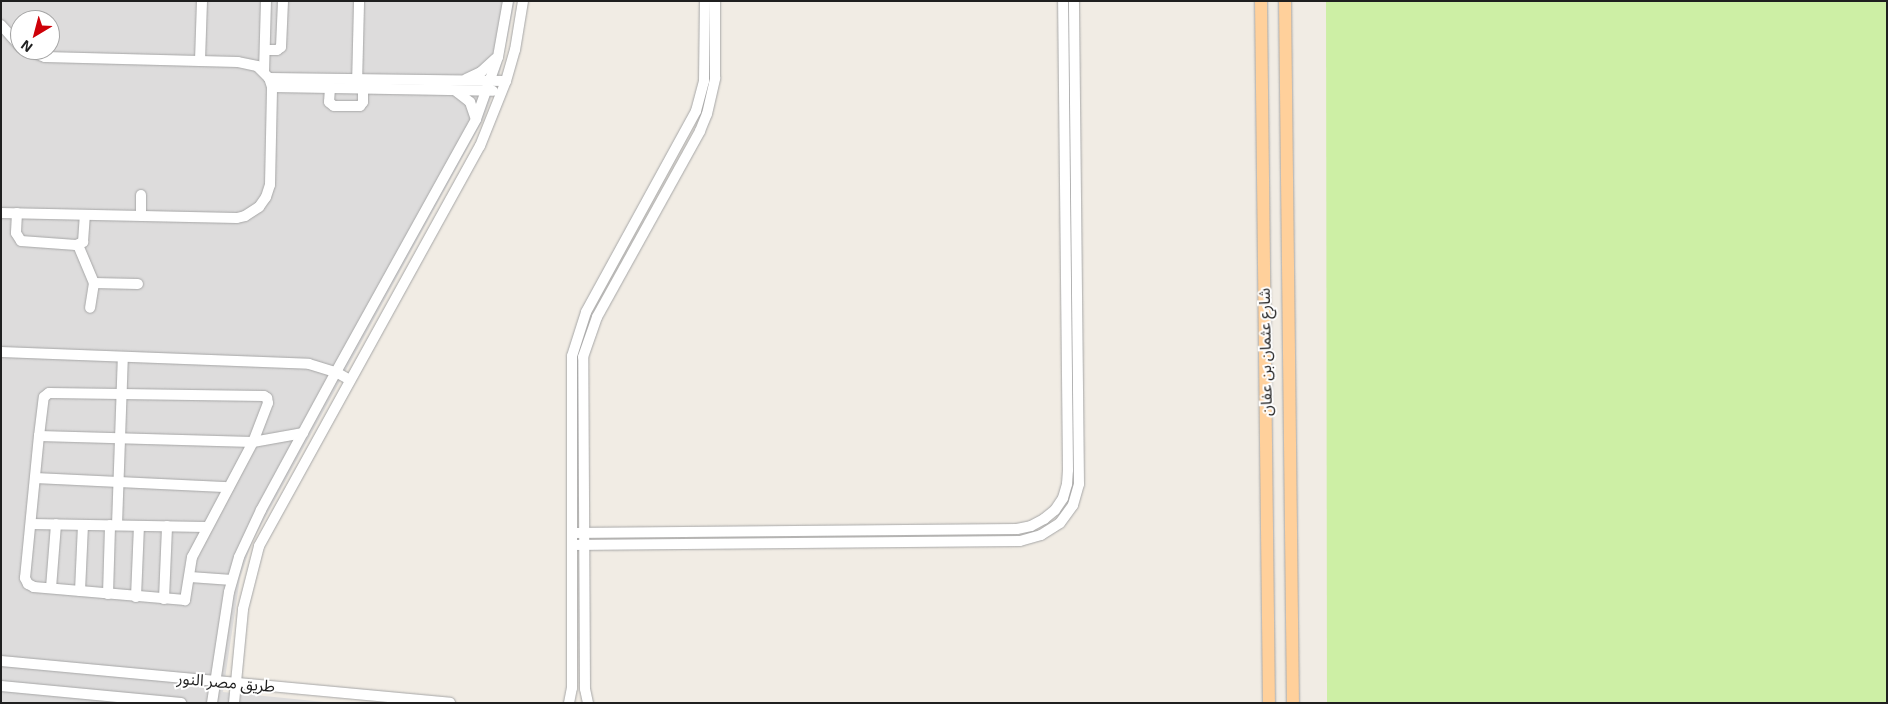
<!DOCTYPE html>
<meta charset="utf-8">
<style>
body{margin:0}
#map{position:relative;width:1888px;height:704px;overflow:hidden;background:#f1ece4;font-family:"Exo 2","Noto Sans Arabic",sans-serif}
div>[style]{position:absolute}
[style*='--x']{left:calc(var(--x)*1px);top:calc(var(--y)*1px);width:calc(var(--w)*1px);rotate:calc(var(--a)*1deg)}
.residential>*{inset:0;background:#dddcdc}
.grass>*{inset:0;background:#cdefa5}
.roads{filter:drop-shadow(0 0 1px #a6a6a6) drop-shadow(0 0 1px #a6a6a6)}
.minor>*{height:10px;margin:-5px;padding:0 5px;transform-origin:5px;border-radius:5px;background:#fff}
.major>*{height:12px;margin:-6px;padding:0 6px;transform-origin:6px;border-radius:6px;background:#ffd09b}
span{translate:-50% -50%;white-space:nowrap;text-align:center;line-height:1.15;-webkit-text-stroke:4px #fff;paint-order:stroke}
.street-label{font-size:16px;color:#1f1f1f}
.frame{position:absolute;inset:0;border:2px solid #1f1f1f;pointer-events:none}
.north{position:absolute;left:10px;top:10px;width:50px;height:50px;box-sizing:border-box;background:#fff;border:1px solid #a5a5a5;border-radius:50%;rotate:217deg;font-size:14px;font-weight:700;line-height:20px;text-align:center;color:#1f1f1f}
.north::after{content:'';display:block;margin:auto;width:18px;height:22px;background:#ce0008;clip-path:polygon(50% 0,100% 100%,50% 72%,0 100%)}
</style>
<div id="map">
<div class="residential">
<i style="clip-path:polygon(evenodd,1px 1px,515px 1px,499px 77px,483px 120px,252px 542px,240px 578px,223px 692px,334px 703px,1px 703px,1px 1px,20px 20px,50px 20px,50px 50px,20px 50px,20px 20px)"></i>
</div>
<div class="grass">
<i style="clip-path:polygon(1326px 1px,1887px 1px,1887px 703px,1327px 703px)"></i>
</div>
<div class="roads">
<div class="minor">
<i style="--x:1;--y:25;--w:28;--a:48"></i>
<i style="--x:265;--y:50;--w:12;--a:0"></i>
<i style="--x:277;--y:50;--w:5;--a:-37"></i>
<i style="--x:281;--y:47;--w:46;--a:-87.5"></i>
<i style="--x:200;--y:61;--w:60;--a:-88.1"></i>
<i style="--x:264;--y:72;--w:71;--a:-88.4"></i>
<i style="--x:269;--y:78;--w:237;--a:0.7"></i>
<i style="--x:466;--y:79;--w:17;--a:-25"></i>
<i style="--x:481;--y:72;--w:19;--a:-43"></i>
<i style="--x:357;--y:85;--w:84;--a:-88.6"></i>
<i style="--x:272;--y:87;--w:221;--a:1"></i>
<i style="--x:330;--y:88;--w:14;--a:94"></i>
<i style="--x:329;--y:102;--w:6;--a:39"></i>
<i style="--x:334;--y:106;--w:26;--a:0"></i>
<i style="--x:360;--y:106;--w:5;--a:-53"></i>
<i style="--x:363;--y:102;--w:13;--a:-90"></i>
<i style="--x:456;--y:91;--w:18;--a:38"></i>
<i style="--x:470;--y:102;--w:18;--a:71"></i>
<i style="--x:1;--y:213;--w:236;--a:1.2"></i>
<i style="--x:237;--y:218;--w:8;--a:-14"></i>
<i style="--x:245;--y:216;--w:17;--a:-33"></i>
<i style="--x:259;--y:207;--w:12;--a:-55"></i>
<i style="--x:266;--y:197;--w:13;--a:-72"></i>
<i style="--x:270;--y:185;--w:98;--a:-88.8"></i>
<i style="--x:272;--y:87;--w:9;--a:-108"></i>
<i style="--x:269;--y:78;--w:17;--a:-135"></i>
<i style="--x:257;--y:66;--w:19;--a:-168"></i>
<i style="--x:238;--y:62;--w:193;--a:-178.5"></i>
<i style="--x:45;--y:57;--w:20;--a:-160"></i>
<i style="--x:17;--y:213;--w:20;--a:93"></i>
<i style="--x:16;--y:233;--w:9;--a:58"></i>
<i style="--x:21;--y:241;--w:55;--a:4.2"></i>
<i style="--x:76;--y:245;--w:8;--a:-23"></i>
<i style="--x:83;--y:242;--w:27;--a:-86"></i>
<i style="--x:141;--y:216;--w:21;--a:-90"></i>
<i style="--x:78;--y:245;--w:41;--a:67.2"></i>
<i style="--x:94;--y:283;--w:25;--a:99"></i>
<i style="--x:94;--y:283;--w:44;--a:1.3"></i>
<i style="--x:1;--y:352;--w:308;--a:2.2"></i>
<i style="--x:309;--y:364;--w:28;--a:17"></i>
<i style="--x:336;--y:372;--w:16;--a:30"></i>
<i style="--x:49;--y:393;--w:215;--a:0.8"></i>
<i style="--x:264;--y:396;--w:4;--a:34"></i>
<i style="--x:267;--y:398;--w:5;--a:79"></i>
<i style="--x:268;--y:403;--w:42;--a:111"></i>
<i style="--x:253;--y:442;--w:130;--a:117.9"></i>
<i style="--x:192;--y:557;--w:44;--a:99.2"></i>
<i style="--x:185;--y:600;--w:152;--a:-175.1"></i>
<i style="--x:34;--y:587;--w:7;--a:-153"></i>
<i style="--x:28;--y:584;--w:7;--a:-117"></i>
<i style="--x:25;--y:578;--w:143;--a:-84.4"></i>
<i style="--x:39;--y:436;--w:39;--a:-83"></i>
<i style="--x:44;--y:397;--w:6;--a:-39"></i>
<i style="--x:39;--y:436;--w:214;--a:1.6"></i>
<i style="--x:253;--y:442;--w:51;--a:-10.2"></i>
<i style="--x:35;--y:478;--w:194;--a:2.7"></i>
<i style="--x:31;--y:524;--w:175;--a:1"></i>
<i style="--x:117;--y:525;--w:168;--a:-88"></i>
<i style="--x:572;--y:533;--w:445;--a:-0.5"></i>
<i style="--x:1017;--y:529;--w:14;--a:-12"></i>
<i style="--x:1031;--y:526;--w:15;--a:-28"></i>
<i style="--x:1044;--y:519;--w:14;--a:-39"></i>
<i style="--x:1055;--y:510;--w:14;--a:-56"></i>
<i style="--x:1063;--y:498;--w:15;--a:-74"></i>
<i style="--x:1067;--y:484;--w:14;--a:-86"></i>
<i style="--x:1068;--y:470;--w:469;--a:-90.6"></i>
<i style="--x:572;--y:545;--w:448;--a:-0.5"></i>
<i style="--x:1020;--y:541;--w:22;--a:-16"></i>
<i style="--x:1041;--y:535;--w:22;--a:-32"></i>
<i style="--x:1060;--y:523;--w:22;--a:-54"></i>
<i style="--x:1073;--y:505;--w:22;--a:-74"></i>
<i style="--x:1079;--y:484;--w:483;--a:-90.6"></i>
<i style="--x:190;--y:577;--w:42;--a:4.1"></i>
<i style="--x:51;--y:588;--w:64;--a:-85.5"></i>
<i style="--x:80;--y:591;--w:66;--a:-87.4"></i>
<i style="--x:108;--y:594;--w:69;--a:-88.3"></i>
<i style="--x:136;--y:597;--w:71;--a:-87.6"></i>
<i style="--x:164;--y:599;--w:73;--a:-87.6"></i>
<i style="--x:1;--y:661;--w:451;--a:5.3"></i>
<i style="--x:1;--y:686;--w:181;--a:5.4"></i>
<i style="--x:212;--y:703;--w:112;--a:-81.3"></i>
<i style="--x:229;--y:592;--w:36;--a:-74"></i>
<i style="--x:239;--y:557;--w:52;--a:-64.9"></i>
<i style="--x:261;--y:510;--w:157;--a:-61.5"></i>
<i style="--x:336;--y:372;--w:289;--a:-61"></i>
<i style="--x:476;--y:119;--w:66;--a:-70.5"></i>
<i style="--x:498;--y:57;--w:57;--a:-79.9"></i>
<i style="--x:234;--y:703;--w:94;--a:-84.5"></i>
<i style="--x:243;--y:609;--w:65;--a:-75.7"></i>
<i style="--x:259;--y:546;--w:457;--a:-61.1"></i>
<i style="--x:480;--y:146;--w:70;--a:-68.2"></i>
<i style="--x:506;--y:81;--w:32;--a:-74"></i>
<i style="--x:515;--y:50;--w:50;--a:-80.7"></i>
<i style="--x:569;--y:703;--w:15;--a:-79"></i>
<i style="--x:572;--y:688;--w:332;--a:-90"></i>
<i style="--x:572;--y:356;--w:46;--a:-72.3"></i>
<i style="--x:586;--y:312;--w:229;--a:-61.3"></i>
<i style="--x:696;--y:111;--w:31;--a:-75"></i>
<i style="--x:704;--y:81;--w:80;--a:-89.3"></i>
<i style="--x:588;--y:703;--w:14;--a:-102"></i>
<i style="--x:585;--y:689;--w:332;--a:-90.3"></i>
<i style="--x:583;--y:357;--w:42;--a:-70.7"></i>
<i style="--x:597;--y:317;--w:213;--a:-61"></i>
<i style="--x:700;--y:131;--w:18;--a:-68"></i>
<i style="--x:707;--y:114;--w:37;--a:-77"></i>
<i style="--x:715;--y:78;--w:77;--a:-90"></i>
</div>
<div class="major">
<i style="--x:1261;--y:1;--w:702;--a:89.35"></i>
<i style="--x:1285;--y:1;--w:702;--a:89.35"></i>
</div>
</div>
<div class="street-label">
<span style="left:1265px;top:352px;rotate:-91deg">شارع عثمان بن عفان</span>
<span style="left:226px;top:682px;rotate:5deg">طريق مصر النور</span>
</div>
<div class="frame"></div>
<div class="north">N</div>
</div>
